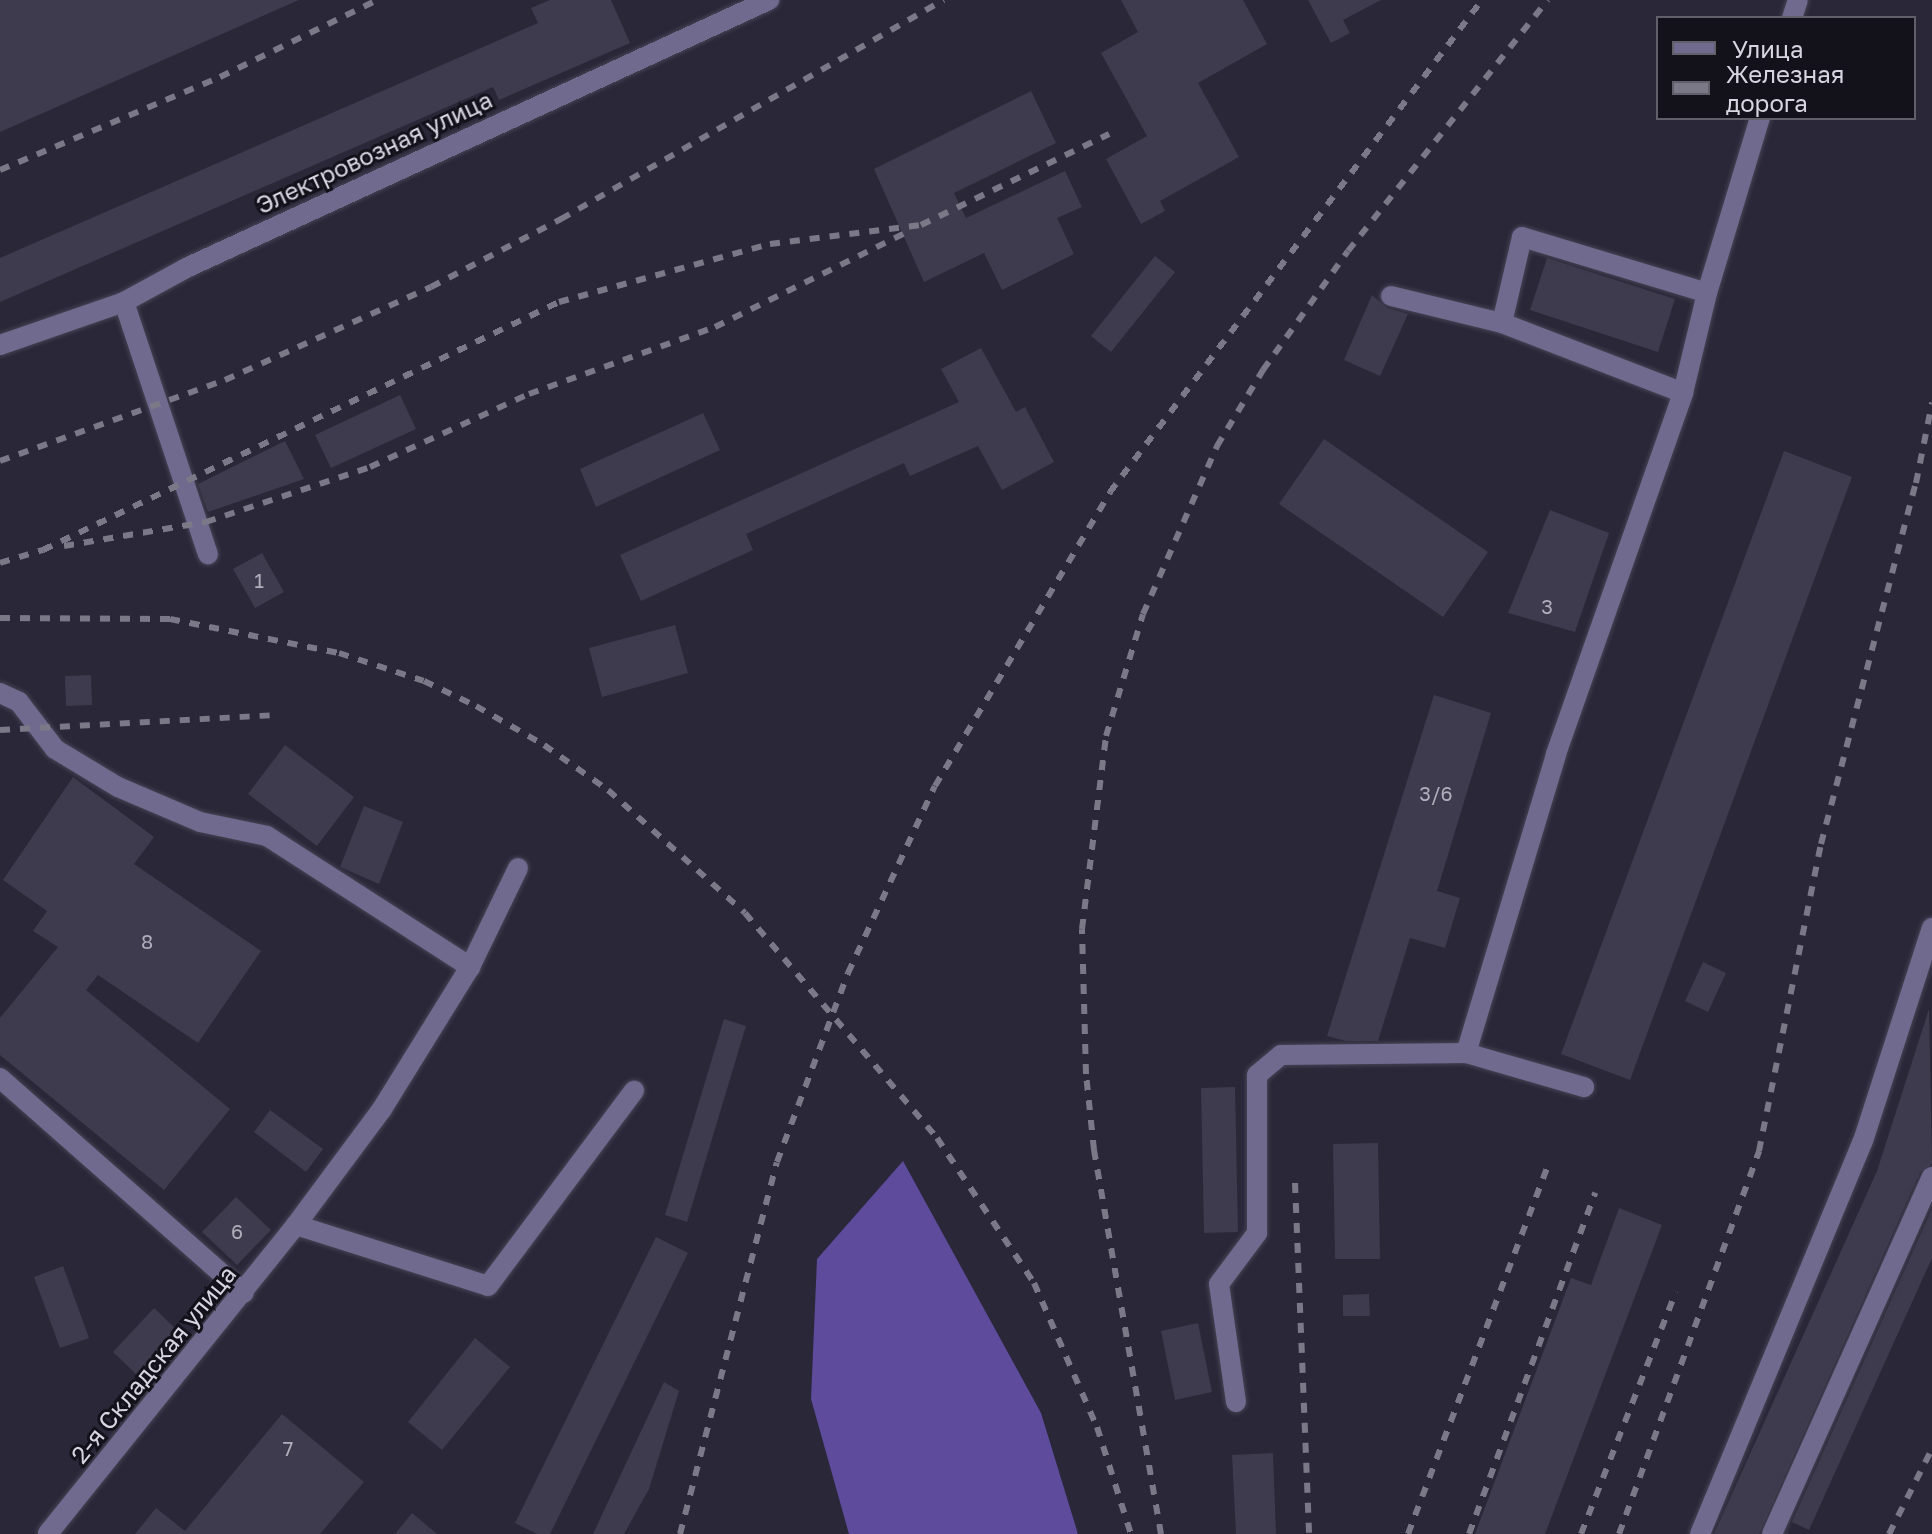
<!DOCTYPE html>
<meta charset="utf-8">
<style>
body{margin:0}
#map{position:relative;width:1932px;height:1534px;overflow:hidden;background:#2a2739;font-family:"Golos Text",sans-serif}
div>[style]{position:absolute}
[style*='--x']{left:calc(var(--x)*1px);top:calc(var(--y)*1px);width:calc(var(--w)*1px);rotate:calc(var(--a)*1deg)}
.forest>*{inset:0;background:#5e4b9c}
.building>*{inset:0;background:#3e3b4e}
.roads{filter:drop-shadow(0 0 2px #464354) drop-shadow(0 0 2px #464354)}
.minor>*{height:20px;margin:-10px;padding:0 10px;transform-origin:10px;border-radius:10px;background:#706a8f}
.rail>*{height:6px;margin-top:-3px;transform-origin:0;background:repeating-linear-gradient(90deg,#7b7888 0 10px,transparent 0 20px)}
span{translate:-50% -50%;white-space:nowrap;text-align:center;line-height:1.15;-webkit-text-stroke:6px #13121a;paint-order:stroke}
.number-label{font-size:20px;color:#b1aebc}
.number-label span{-webkit-text-stroke-width:0}
.street-label{font-size:24px;color:#d7d5e1}
.legend{position:absolute;left:1656px;top:16px;width:260px;height:104px;box-sizing:border-box;background:#13121a;border:2px solid #61606a;margin:0;padding:10px 14px;list-style:none;font-size:24px;color:#d7d5e1}
.legend li{display:flex;align-items:center;gap:16px;height:40px}
.legend b{width:40px;border:2px solid #61606a}
</style>
<div id="map">
<div class="forest">
<i style="clip-path:polygon(903px 1161px,1041px 1413px,1078px 1534px,849px 1534px,811px 1399px,817px 1259px)"></i>
</div>
<div class="building">
<i style="clip-path:polygon(0 0,299px 0,0 132px)"></i>
<i style="clip-path:polygon(550px 0,611px 0,630px 43px,499px 100px,493px 87px,0 302px,0 258px,538px 23px,531px 8px)"></i>
<i style="clip-path:polygon(1121px 0,1243px 0,1267px 44px,1198px 83px,1239px 157px,1160px 201px,1165px 211px,1141px 224px,1106px 159px,1147px 136px,1101px 53px,1138px 32px)"></i>
<i style="clip-path:polygon(1308px 0,1381px 0,1343px 20px,1350px 33px,1331px 43px)"></i>
<i style="clip-path:polygon(1031px 91px,1056px 143px,954px 193px,966px 218px,1065px 171px,1082px 207px,1057px 218px,1074px 254px,1002px 290px,984px 253px,924px 282px,874px 169px)"></i>
<i style="clip-path:polygon(1155px 256px,1175px 272px,1111px 352px,1091px 336px)"></i>
<i style="clip-path:polygon(1547px 258px,1675px 299px,1658px 352px,1530px 310px)"></i>
<i style="clip-path:polygon(1372px 295px,1387px 308px,1408px 314px,1380px 376px,1344px 360px)"></i>
<i style="clip-path:polygon(981px 348px,1016px 412px,1025px 407px,1054px 462px,1002px 490px,978px 446px,910px 476px,904px 463px,746px 534px,753px 550px,641px 601px,620px 555px,959px 402px,941px 369px)"></i>
<i style="clip-path:polygon(400px 395px,416px 429px,331px 468px,315px 435px)"></i>
<i style="clip-path:polygon(703px 413px,720px 450px,596px 507px,580px 469px)"></i>
<i style="clip-path:polygon(1324px 439px,1488px 552px,1443px 617px,1279px 504px)"></i>
<i style="clip-path:polygon(285px 441px,304px 479px,208px 512px,198px 484px)"></i>
<i style="clip-path:polygon(1784px 451px,1852px 477px,1630px 1080px,1561px 1054px)"></i>
<i style="clip-path:polygon(1550px 510px,1609px 533px,1575px 632px,1508px 613px)"></i>
<i style="clip-path:polygon(262px 553px,284px 592px,255px 608px,233px 569px)"></i>
<i style="clip-path:polygon(675px 625px,688px 673px,602px 697px,589px 648px)"></i>
<i style="clip-path:polygon(91px 675px,92px 705px,66px 706px,65px 676px)"></i>
<i style="clip-path:polygon(1434px 695px,1491px 713px,1437px 891px,1460px 898px,1445px 948px,1410px 938px,1378px 1041px,1346px 1041px,1327px 1036px)"></i>
<i style="clip-path:polygon(285px 745px,354px 797px,317px 846px,248px 794px)"></i>
<i style="clip-path:polygon(73px 777px,154px 837px,134px 864px,261px 951px,198px 1043px,98px 975px,86px 990px,230px 1109px,164px 1190px,0 1055px,0 1018px,58px 947px,33px 931px,47px 911px,3px 880px)"></i>
<i style="clip-path:polygon(364px 806px,403px 822px,379px 884px,340px 867px)"></i>
<i style="clip-path:polygon(1703px 962px,1726px 973px,1708px 1012px,1685px 1001px)"></i>
<i style="clip-path:polygon(1929px 1009px,1932px 1164px,1920px 1172px,1759px 1534px,1714px 1534px,1877px 1171px)"></i>
<i style="clip-path:polygon(724px 1019px,746px 1026px,687px 1222px,665px 1215px)"></i>
<i style="clip-path:polygon(1235px 1087px,1238px 1232px,1204px 1233px,1201px 1088px)"></i>
<i style="clip-path:polygon(270px 1110px,323px 1149px,306px 1172px,254px 1132px)"></i>
<i style="clip-path:polygon(1378px 1143px,1380px 1259px,1335px 1259px,1333px 1144px)"></i>
<i style="clip-path:polygon(236px 1197px,271px 1230px,237px 1265px,202px 1232px)"></i>
<i style="clip-path:polygon(1619px 1208px,1662px 1225px,1545px 1534px,1475px 1534px,1571px 1278px,1591px 1285px)"></i>
<i style="clip-path:polygon(1932px 1209px,1932px 1258px,1809px 1530px,1792px 1522px)"></i>
<i style="clip-path:polygon(656px 1237px,688px 1253px,550px 1534px,537px 1534px,515px 1523px)"></i>
<i style="clip-path:polygon(63px 1266px,89px 1338px,60px 1348px,34px 1277px)"></i>
<i style="clip-path:polygon(1369px 1294px,1370px 1316px,1343px 1316px,1343px 1295px)"></i>
<i style="clip-path:polygon(154px 1308px,179px 1332px,138px 1376px,113px 1352px)"></i>
<i style="clip-path:polygon(1198px 1323px,1212px 1392px,1175px 1400px,1161px 1331px)"></i>
<i style="clip-path:polygon(475px 1338px,510px 1367px,442px 1450px,408px 1422px)"></i>
<i style="clip-path:polygon(664px 1382px,679px 1391px,649px 1489px,624px 1534px,593px 1534px)"></i>
<i style="clip-path:polygon(282px 1414px,364px 1482px,320px 1534px,135px 1534px,156px 1508px,185px 1531px)"></i>
<i style="clip-path:polygon(1273px 1453px,1276px 1534px,1236px 1534px,1232px 1455px)"></i>
<i style="clip-path:polygon(412px 1513px,437px 1534px,395px 1534px)"></i>
</div>
<div class="roads">
<div class="minor">
<i style="--x:1792;--y:18;--w:19;--a:-72"></i>
<i style="--x:1391;--y:296;--w:114;--a:13.7"></i>
<i style="--x:1502;--y:323;--w:194;--a:21.1"></i>
<i style="--x:124;--y:302;--w:266;--a:71.6"></i>
<i style="--x:1502;--y:323;--w:88;--a:-76.9"></i>
<i style="--x:1522;--y:237;--w:193;--a:16.8"></i>
<i style="--x:0;--y:345;--w:131;--a:-19.1"></i>
<i style="--x:124;--y:302;--w:71;--a:-28.7"></i>
<i style="--x:186;--y:268;--w:642;--a:-24.69"></i>
<i style="--x:0;--y:693;--w:21;--a:25"></i>
<i style="--x:19;--y:702;--w:59;--a:52.5"></i>
<i style="--x:55;--y:749;--w:74;--a:31.1"></i>
<i style="--x:118;--y:787;--w:89;--a:23.1"></i>
<i style="--x:200;--y:822;--w:68;--a:11.8"></i>
<i style="--x:267;--y:836;--w:242;--a:32.8"></i>
<i style="--x:470;--y:967;--w:167;--a:121.8"></i>
<i style="--x:382;--y:1109;--w:144;--a:126.6"></i>
<i style="--x:296;--y:1225;--w:396;--a:128.8"></i>
<i style="--x:470;--y:967;--w:110;--a:-64.1"></i>
<i style="--x:1466;--y:1053;--w:312;--a:-73.2"></i>
<i style="--x:1556;--y:754;--w:383;--a:-70.6"></i>
<i style="--x:1683;--y:393;--w:103;--a:-76.5"></i>
<i style="--x:1707;--y:293;--w:183;--a:-73.2"></i>
<i style="--x:0;--y:1078;--w:325;--a:41.4"></i>
<i style="--x:296;--y:1225;--w:201;--a:17.6"></i>
<i style="--x:488;--y:1286;--w:244;--a:-53.2"></i>
<i style="--x:1236;--y:1402;--w:119;--a:-98.2"></i>
<i style="--x:1219;--y:1284;--w:64;--a:-53.3"></i>
<i style="--x:1257;--y:1233;--w:158;--a:-90"></i>
<i style="--x:1257;--y:1075;--w:31;--a:-40"></i>
<i style="--x:1281;--y:1055;--w:185;--a:-0.6"></i>
<i style="--x:1466;--y:1053;--w:123;--a:16.1"></i>
<i style="--x:1700;--y:1534;--w:425;--a:-67.5"></i>
<i style="--x:1863;--y:1141;--w:224;--a:-72.1"></i>
<i style="--x:1772;--y:1534;--w:391;--a:-65.9"></i>
</div>
</div>
<div class="rail">
<i style="--x:0;--y:170;--w:239;--a:-22.9"></i>
<i style="--x:220;--y:77;--w:175;--a:-26.1"></i>
<i style="--x:0;--y:461;--w:239;--a:-19.8"></i>
<i style="--x:225;--y:380;--w:226;--a:-24.3"></i>
<i style="--x:431;--y:287;--w:147;--a:-27.6"></i>
<i style="--x:561;--y:219;--w:441;--a:-29.8"></i>
<i style="--x:64;--y:546;--w:144;--a:-9.6"></i>
<i style="--x:206;--y:522;--w:173;--a:-18.5"></i>
<i style="--x:370;--y:467;--w:175;--a:-24.7"></i>
<i style="--x:529;--y:394;--w:198;--a:-19.8"></i>
<i style="--x:715;--y:327;--w:214;--a:-26.3"></i>
<i style="--x:0;--y:563;--w:45;--a:-16.8"></i>
<i style="--x:43;--y:550;--w:573;--a:-25.67"></i>
<i style="--x:559;--y:302;--w:219;--a:-15.4"></i>
<i style="--x:770;--y:244;--w:152;--a:-7.2"></i>
<i style="--x:921;--y:225;--w:209;--a:-25.8"></i>
<i style="--x:0;--y:618;--w:170;--a:0.3"></i>
<i style="--x:170;--y:619;--w:172;--a:11.4"></i>
<i style="--x:339;--y:653;--w:89;--a:18.2"></i>
<i style="--x:424;--y:681;--w:58;--a:25.7"></i>
<i style="--x:476;--y:706;--w:78;--a:29.8"></i>
<i style="--x:544;--y:745;--w:78;--a:35.1"></i>
<i style="--x:608;--y:790;--w:184;--a:41.9"></i>
<i style="--x:745;--y:913;--w:296;--a:49.5"></i>
<i style="--x:937;--y:1138;--w:174;--a:56.2"></i>
<i style="--x:1034;--y:1283;--w:157;--a:66.4"></i>
<i style="--x:1097;--y:1427;--w:112;--a:72.4"></i>
<i style="--x:0;--y:730;--w:275;--a:-3.1"></i>
<i style="--x:1295;--y:1183;--w:351;--a:87.7"></i>
<i style="--x:680;--y:1534;--w:384;--a:-75.4"></i>
<i style="--x:777;--y:1162;--w:202;--a:-69.4"></i>
<i style="--x:848;--y:973;--w:206;--a:-65.1"></i>
<i style="--x:935;--y:786;--w:342;--a:-59.2"></i>
<i style="--x:1110;--y:492;--w:617;--a:-52.91"></i>
<i style="--x:1161;--y:1534;--w:390;--a:-99.9"></i>
<i style="--x:1094;--y:1150;--w:76;--a:-96"></i>
<i style="--x:1086;--y:1074;--w:145;--a:-91.6"></i>
<i style="--x:1082;--y:929;--w:194;--a:-82.9"></i>
<i style="--x:1106;--y:736;--w:127;--a:-73.1"></i>
<i style="--x:1143;--y:614;--w:184;--a:-66.2"></i>
<i style="--x:1217;--y:446;--w:89;--a:-58.8"></i>
<i style="--x:1263;--y:370;--w:146;--a:-54.5"></i>
<i style="--x:1348;--y:251;--w:321;--a:-51.5"></i>
<i style="--x:1408;--y:1534;--w:394;--a:-69.2"></i>
<i style="--x:1469;--y:1534;--w:364;--a:-69.7"></i>
<i style="--x:1581;--y:1534;--w:260;--a:-68.6"></i>
<i style="--x:1619;--y:1534;--w:408;--a:-69.9"></i>
<i style="--x:1759;--y:1151;--w:313;--a:-78.6"></i>
<i style="--x:1821;--y:844;--w:373;--a:-75.3"></i>
<i style="--x:1916;--y:483;--w:82;--a:-78.7"></i>
<i style="--x:1889;--y:1534;--w:95;--a:-63.2"></i>
</div>
<div class="number-label">
<span style="left:259px;top:580px">1</span>
<span style="left:1547px;top:606px">3</span>
<span style="left:1436px;top:793px">3/6</span>
<span style="left:147px;top:941px">8</span>
<span style="left:237px;top:1231px">6</span>
<span style="left:288px;top:1448px">7</span>
</div>
<div class="street-label">
<span style="left:374px;top:152px;rotate:-25deg">Электровозная улица</span>
<span style="left:153px;top:1364px;rotate:-51deg">2-я Складская улица</span>
</div>
<ul class="legend">
<li><b style="height:10px;background:#706a8f"></b>Улица</li>
<li><b style="height:10px;background:#7b7888"></b>Железная дорога</li>
</ul>
</div>
